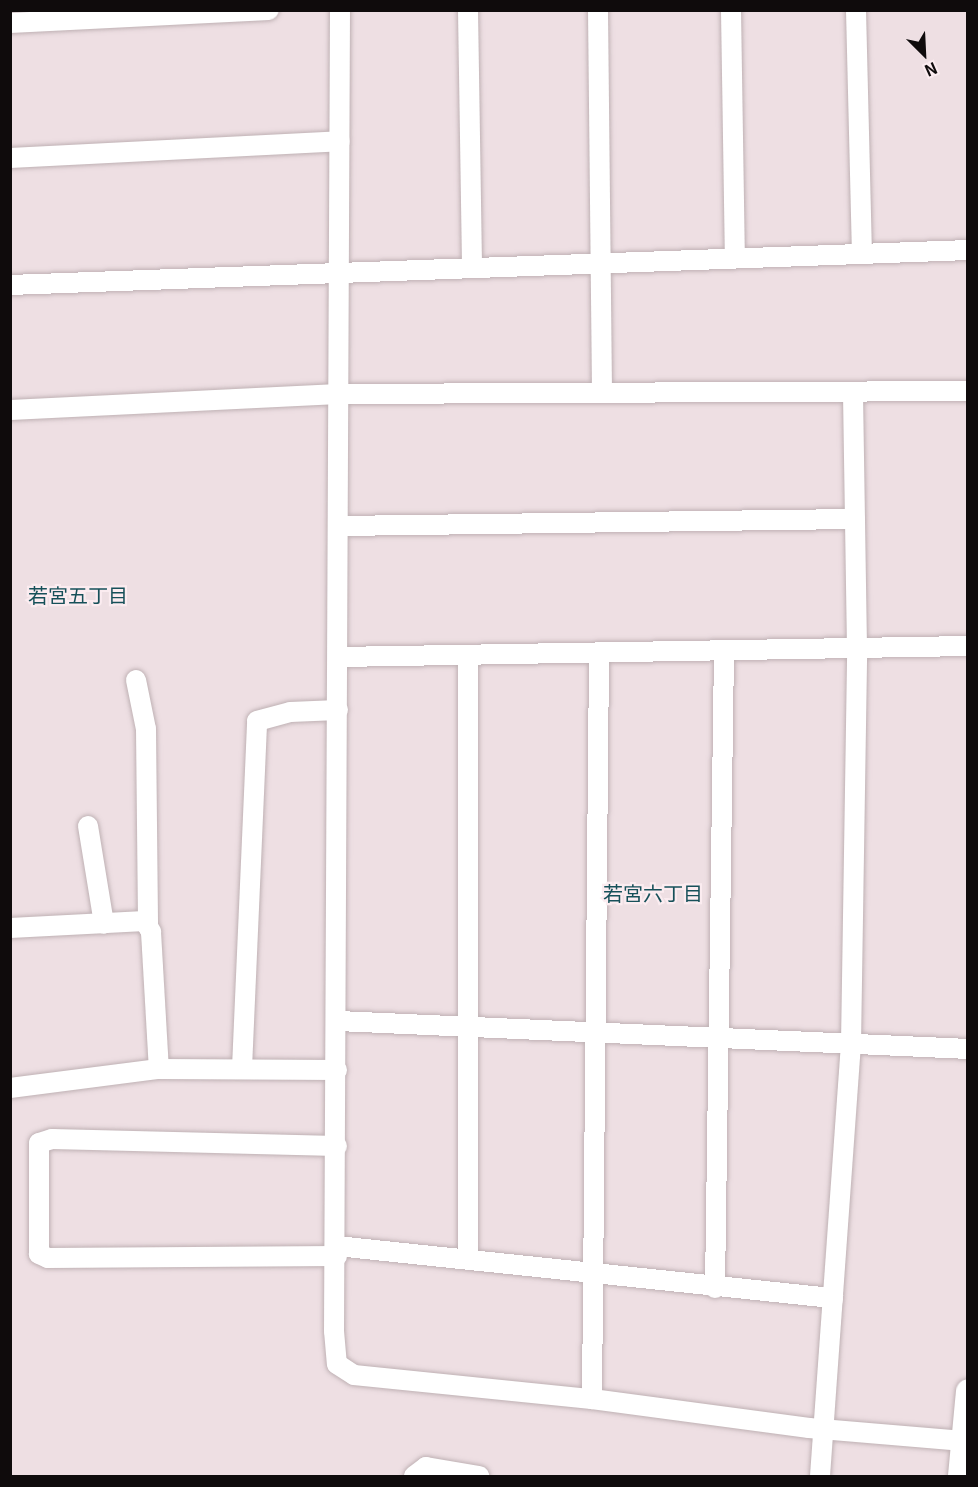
<!DOCTYPE html>
<meta charset="utf-8">
<style>
body{margin:0}
#map{position:relative;width:978px;height:1487px;overflow:hidden;background:#eedfe3;font-family:Georgia,"Noto Sans JP",serif}
div>[style]{position:absolute}
.roads{filter:drop-shadow(0 0 2px #bfb1b4) drop-shadow(0 0 2px #bfb1b4)}
.minor>*{height:20px;margin:-10px;padding:0 10px;transform-origin:10px;border-radius:10px;background:#fff}
.tertiary>*{height:24px;margin:-12px;padding:0 12px;transform-origin:12px;border-radius:12px;background:#fff}
span{translate:-50% -50%;white-space:nowrap;text-align:center;line-height:1.15;-webkit-text-stroke:4.5px #fbecf0;paint-order:stroke}
.neighbourhood-label{font-size:20px;color:#165059}
.frame{position:absolute;inset:0;border:12px solid #0f0b0c;pointer-events:none}
.north{position:absolute;left:894px;top:24px;width:60px;height:60px;-webkit-text-stroke:4px #fbecf0;paint-order:stroke;rotate:156deg;font-size:16px;font-weight:700;line-height:24px;text-align:center;color:#0f0b0c}
.north::after{content:'';display:block;margin:auto;width:21px;height:27px;background:#0f0b0c;clip-path:polygon(50% 0,100% 100%,50% 72%,0 100%)}
</style>
<div id="map">
<div class="roads">
<div class="minor">
<i style="left:340px;top:10px;width:1321px;rotate:90.26deg"></i>
<i style="left:334px;top:1331px;width:33px;rotate:85deg"></i>
<i style="left:337px;top:1364px;width:20px;rotate:33deg"></i>
<i style="left:354px;top:1375px;width:239px;rotate:5.8deg"></i>
<i style="left:592px;top:1399px;width:219px;rotate:7.6deg"></i>
<i style="left:809px;top:1428px;width:155px;rotate:4.8deg"></i>
<i style="left:468px;top:10px;width:257px;rotate:89.1deg"></i>
<i style="left:598px;top:10px;width:383px;rotate:89.4deg"></i>
<i style="left:731px;top:10px;width:248px;rotate:89.1deg"></i>
<i style="left:856px;top:10px;width:243px;rotate:88.6deg"></i>
<i style="left:10px;top:23px;width:259px;rotate:-2.9deg"></i>
<i style="left:10px;top:158px;width:330px;rotate:-2.9deg"></i>
<i style="left:10px;top:285px;width:959px;rotate:-2.09deg"></i>
<i style="left:10px;top:410px;width:329px;rotate:-2.8deg"></i>
<i style="left:339px;top:394px;width:629px;rotate:-0.27deg"></i>
<i style="left:339px;top:526px;width:516px;rotate:-0.78deg"></i>
<i style="left:468px;top:655px;width:603px;rotate:90deg"></i>
<i style="left:338px;top:657px;width:630px;rotate:-1deg"></i>
<i style="left:136px;top:680px;width:50px;rotate:78.5deg"></i>
<i style="left:146px;top:729px;width:198px;rotate:89.4deg"></i>
<i style="left:88px;top:826px;width:99px;rotate:80.7deg"></i>
<i style="left:10px;top:928px;width:135px;rotate:-3deg"></i>
<i style="left:145px;top:921px;width:13px;rotate:61deg"></i>
<i style="left:151px;top:932px;width:137px;rotate:86.7deg"></i>
<i style="left:338px;top:1021px;width:631px;rotate:2.54deg"></i>
<i style="left:242px;top:1068px;width:347px;rotate:-87.5deg"></i>
<i style="left:257px;top:721px;width:34px;rotate:-15deg"></i>
<i style="left:290px;top:712px;width:48px;rotate:-2.4deg"></i>
<i style="left:10px;top:1088px;width:150px;rotate:-7.3deg"></i>
<i style="left:159px;top:1069px;width:178px;rotate:0.3deg"></i>
<i style="left:337px;top:1246px;width:499px;rotate:6deg"></i>
<i style="left:337px;top:1256px;width:289px;rotate:179.6deg"></i>
<i style="left:48px;top:1258px;width:10px;rotate:-156deg"></i>
<i style="left:39px;top:1254px;width:111px;rotate:-90deg"></i>
<i style="left:39px;top:1143px;width:14px;rotate:-17deg"></i>
<i style="left:52px;top:1139px;width:285px;rotate:1.4deg"></i>
<i style="left:715px;top:1288px;width:638px;rotate:-89.19deg"></i>
<i style="left:592px;top:1399px;width:746px;rotate:-89.46deg"></i>
<i style="left:414px;top:1476px;width:15px;rotate:-37deg"></i>
<i style="left:426px;top:1467px;width:54px;rotate:9.6deg"></i>
<i style="left:820px;top:1476px;width:433px;rotate:-85.9deg"></i>
<i style="left:851px;top:1044px;width:396px;rotate:-89.1deg"></i>
<i style="left:857px;top:648px;width:256px;rotate:-90.9deg"></i>
</div>
<div class="tertiary">
<i style="left:960px;top:1476px;width:85px;rotate:-84.6deg"></i>
</div>
</div>
<div class="neighbourhood-label">
<span style="left:78px;top:594px">若宮五丁目</span>
<span style="left:653px;top:892px">若宮六丁目</span>
</div>
<div class="frame"></div>
<div class="north">N</div>
</div>
